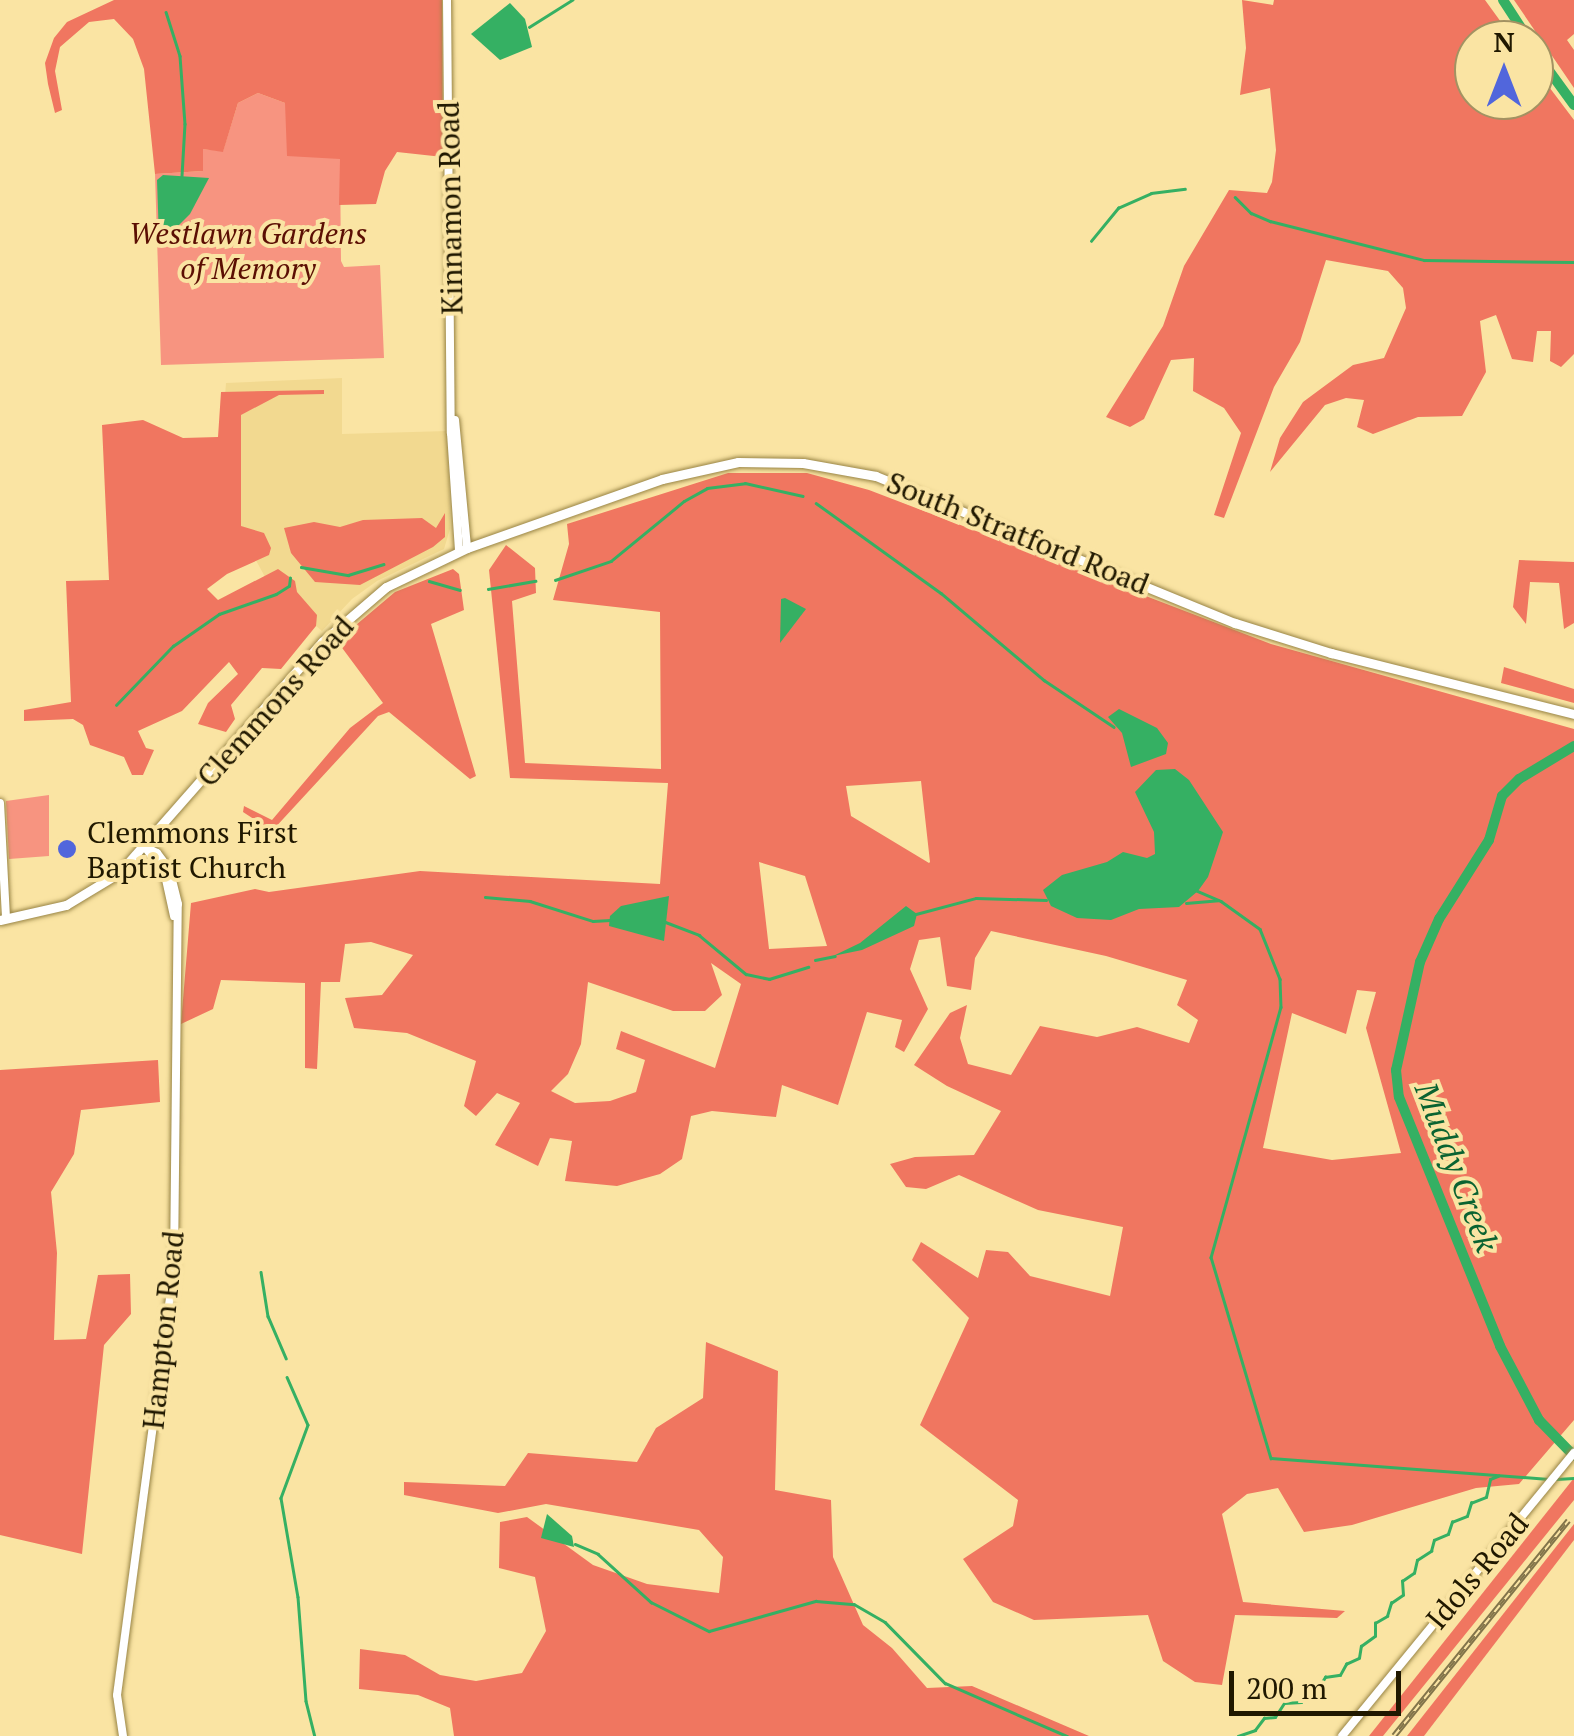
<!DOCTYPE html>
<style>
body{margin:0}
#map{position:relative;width:1574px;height:1736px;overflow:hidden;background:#fae4a3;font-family:"PT Serif",serif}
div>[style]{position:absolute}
.built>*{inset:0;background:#f2d990}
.green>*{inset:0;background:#f79480}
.forest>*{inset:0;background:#f07660}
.water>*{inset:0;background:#35b063}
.stream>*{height:2.5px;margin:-1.25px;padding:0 1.25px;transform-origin:1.25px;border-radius:1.25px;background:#35b063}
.river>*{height:10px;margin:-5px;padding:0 5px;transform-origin:5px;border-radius:5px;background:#35b063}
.roads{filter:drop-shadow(0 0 2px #988445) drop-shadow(0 0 2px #988445)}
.secondary>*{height:8px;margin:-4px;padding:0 4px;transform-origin:4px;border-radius:4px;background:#fff}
.primary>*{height:9px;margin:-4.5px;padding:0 4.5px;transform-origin:4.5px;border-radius:4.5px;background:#fff}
.rail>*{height:6px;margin-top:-3px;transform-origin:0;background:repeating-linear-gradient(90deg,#fae4a3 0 8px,#82744a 0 16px);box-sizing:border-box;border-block:2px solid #82744a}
.dots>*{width:28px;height:28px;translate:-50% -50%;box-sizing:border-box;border:5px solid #fae4a3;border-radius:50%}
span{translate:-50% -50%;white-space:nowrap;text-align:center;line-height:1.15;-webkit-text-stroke:8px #fae4a3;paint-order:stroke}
.street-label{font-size:30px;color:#201800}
.park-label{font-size:30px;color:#5b0e03;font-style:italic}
.poi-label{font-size:30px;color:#201800}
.left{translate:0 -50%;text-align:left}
.water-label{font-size:32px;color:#0a6331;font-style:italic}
.north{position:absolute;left:1454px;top:20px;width:100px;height:100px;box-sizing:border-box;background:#fae4a3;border:2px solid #a39262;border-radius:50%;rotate:0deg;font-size:28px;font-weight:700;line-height:40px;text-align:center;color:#201800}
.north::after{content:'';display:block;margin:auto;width:35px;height:45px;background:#5166dc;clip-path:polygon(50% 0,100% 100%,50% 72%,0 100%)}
.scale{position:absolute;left:1229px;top:1671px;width:172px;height:45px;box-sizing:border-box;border:5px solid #201800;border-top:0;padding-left:12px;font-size:30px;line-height:35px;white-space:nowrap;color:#201800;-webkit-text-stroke:8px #fae4a3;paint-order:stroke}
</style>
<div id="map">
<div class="built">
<i style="clip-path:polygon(342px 378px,342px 434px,448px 431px,450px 529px,444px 549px,377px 581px,352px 599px,322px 631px,270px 586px,241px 533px,221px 447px,226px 383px)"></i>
</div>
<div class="green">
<i style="clip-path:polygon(258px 93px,285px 103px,340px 159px,341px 261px,344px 267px,380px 265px,384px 358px,161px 365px,155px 174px,203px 171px,203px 149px,223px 151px,238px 103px)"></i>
<i style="clip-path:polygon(49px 795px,49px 856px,9px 859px,6px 801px)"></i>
</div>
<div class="forest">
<i style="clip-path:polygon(114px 0,442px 0,443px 157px,397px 152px,385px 171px,376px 204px,339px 205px,340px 159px,287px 156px,285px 103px,258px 93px,238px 103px,223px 152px,203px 149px,203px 171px,155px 174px,144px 69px,133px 39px,114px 19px,89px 22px,60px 47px,55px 71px,62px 110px,55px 113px,48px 84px,45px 63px,54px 38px,67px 22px)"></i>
<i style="clip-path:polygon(1242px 0,1273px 5px,1274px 0,1485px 0,1514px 40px,1474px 40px,1474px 100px,1534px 100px,1534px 67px,1574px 120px,1574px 354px,1561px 367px,1550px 361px,1551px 331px,1537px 331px,1533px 362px,1512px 359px,1496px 315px,1480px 321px,1486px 372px,1462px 416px,1418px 417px,1373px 434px,1357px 427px,1364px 400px,1346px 398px,1325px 405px,1270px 472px,1280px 438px,1303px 402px,1353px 365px,1384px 358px,1406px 308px,1403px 288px,1388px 271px,1326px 260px,1300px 342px,1274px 387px,1224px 518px,1214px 515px,1241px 433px,1224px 408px,1193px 391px,1194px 358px,1171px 360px,1144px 419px,1130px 427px,1106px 417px,1163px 326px,1184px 266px,1229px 190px,1267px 193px,1272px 182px,1276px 150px,1270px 88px,1240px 95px,1246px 48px)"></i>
<i style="clip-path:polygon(1514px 0,1574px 0,1574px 34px,1567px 40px,1574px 50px,1574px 88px)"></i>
<i style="clip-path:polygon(324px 390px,324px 394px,279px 395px,241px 415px,241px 526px,264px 533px,271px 548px,269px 555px,227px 574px,207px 589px,218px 600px,278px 569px,295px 581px,297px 592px,317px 615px,316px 626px,281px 669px,262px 668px,231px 705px,235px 719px,226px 732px,198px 724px,208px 703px,238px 674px,229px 662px,182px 711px,138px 731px,146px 748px,154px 750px,143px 775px,132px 775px,124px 757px,90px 745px,83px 725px,73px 719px,24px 721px,24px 710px,71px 702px,66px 581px,109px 580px,102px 425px,143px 420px,183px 438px,218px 437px,221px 392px)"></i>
<i style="clip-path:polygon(evenodd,728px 473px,807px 473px,869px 490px,1271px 644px,1574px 729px,1574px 1420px,1519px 1484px,1476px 1488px,1352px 1525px,1304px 1532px,1278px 1488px,1247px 1494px,1222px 1514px,1243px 1602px,1345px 1611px,1337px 1618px,1235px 1615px,1222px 1685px,1195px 1682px,1163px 1661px,1148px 1615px,1034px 1620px,993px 1602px,963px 1559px,1013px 1526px,1018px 1500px,920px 1425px,969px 1318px,912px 1260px,921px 1242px,978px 1278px,986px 1250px,1008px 1252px,1030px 1276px,1110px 1296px,1123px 1227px,1038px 1210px,959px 1175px,926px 1189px,906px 1187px,890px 1164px,915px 1157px,974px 1155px,1001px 1111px,947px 1086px,914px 1065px,950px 1013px,967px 1005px,960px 1038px,968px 1064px,1011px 1075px,1040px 1026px,1097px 1037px,1137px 1027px,1189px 1043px,1198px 1020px,1177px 1005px,1187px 980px,1106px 956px,991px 931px,975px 958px,971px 990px,947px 986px,940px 937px,919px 940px,910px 969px,928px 1009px,904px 1052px,895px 1047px,902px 1020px,867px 1012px,838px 1105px,782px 1085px,776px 1117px,712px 1111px,691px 1116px,682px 1159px,660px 1174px,617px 1186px,565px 1181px,572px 1141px,550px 1138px,538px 1166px,495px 1145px,520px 1103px,497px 1093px,476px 1116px,464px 1106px,476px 1061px,407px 1033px,354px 1028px,345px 998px,382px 995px,413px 955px,371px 942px,345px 944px,340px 982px,321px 982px,317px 1069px,305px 1068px,305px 983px,221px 980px,213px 1009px,181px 1024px,191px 903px,255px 889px,269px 892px,420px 871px,660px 884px,668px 783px,510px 778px,489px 570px,506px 545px,535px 568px,536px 593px,512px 601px,525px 763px,661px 769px,660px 612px,553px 600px,569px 544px,567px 524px,728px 473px,921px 781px,930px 862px,929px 863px,851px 816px,846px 786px,921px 781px,728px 473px,759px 862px,805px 876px,827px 946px,769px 949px,759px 862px,728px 473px,711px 963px,741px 984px,715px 1068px,621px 1031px,616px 1049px,645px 1060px,636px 1092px,610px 1101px,575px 1103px,551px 1091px,568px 1074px,581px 1044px,588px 982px,673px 1011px,705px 1011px,722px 995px,711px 963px,728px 473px,1357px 990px,1376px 992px,1366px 1028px,1401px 1153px,1332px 1160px,1263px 1148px,1292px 1013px,1346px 1034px,1357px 990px)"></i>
<i style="clip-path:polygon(445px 513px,445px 537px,433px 547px,360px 585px,315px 582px,291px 553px,284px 528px,314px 522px,340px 527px,363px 520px,422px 518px,436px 528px)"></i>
<i style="clip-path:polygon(1519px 560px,1574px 562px,1574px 623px,1564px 629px,1559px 583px,1530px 582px,1526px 624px,1513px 607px)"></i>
<i style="clip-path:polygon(453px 569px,459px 574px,464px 610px,431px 624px,476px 776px,470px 779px,389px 712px,378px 716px,272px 831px,243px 812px,244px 806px,272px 820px,350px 728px,383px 703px,337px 641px,395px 592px)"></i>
<i style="clip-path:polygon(1504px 667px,1574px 689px,1574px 703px,1501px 683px)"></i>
<i style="clip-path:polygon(158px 1060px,160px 1102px,81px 1110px,74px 1154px,51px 1192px,57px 1253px,54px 1340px,86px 1339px,98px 1275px,130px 1274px,131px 1314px,104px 1345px,82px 1554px,0 1535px,0 1070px)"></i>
<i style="clip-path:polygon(706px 1342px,778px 1371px,775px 1490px,831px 1500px,833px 1557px,863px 1625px,892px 1648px,927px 1688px,972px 1686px,1089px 1736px,454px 1736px,450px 1708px,418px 1695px,359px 1689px,360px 1649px,405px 1655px,440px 1675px,476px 1681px,522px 1673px,546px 1631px,535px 1577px,499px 1568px,500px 1522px,527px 1517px,593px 1565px,647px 1584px,719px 1593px,723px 1557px,699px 1530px,546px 1504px,498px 1513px,404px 1495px,404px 1482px,505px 1486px,528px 1453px,637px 1462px,656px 1428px,703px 1398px)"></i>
<i style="clip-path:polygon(1574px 1478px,1574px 1500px,1383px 1736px,1369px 1736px)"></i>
<i style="clip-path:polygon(1574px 1524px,1574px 1540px,1424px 1736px,1407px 1736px)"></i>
</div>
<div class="water">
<i style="clip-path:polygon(510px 3px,525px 19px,532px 47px,500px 60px,471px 34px)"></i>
<i style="clip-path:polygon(163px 175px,209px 178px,190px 214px,168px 236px,159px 238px,157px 180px)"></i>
<i style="clip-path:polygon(785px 598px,806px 609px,780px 643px,781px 599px)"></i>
<i style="clip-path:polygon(1119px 709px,1157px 728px,1168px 743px,1166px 754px,1131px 767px,1122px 733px,1108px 717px)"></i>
<i style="clip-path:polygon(1175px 769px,1189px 780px,1223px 832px,1208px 877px,1198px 891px,1179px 907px,1139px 909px,1111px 920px,1077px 918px,1051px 906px,1043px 890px,1062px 875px,1107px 862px,1123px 852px,1147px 858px,1155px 854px,1154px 832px,1135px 792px,1156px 770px)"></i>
<i style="clip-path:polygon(669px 896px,664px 941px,609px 926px,610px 916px,621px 906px)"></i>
<i style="clip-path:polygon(906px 906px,917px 914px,914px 926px,862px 950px,833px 956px,860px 943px)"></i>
<i style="clip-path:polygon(547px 1514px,572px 1536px,574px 1547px,541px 1538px)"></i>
</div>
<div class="stream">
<i style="left:166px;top:12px;width:46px;rotate:72.3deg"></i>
<i style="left:180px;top:56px;width:68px;rotate:85.8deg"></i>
<i style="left:185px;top:124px;width:52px;rotate:93.3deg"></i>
<i style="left:529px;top:27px;width:51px;rotate:-32.1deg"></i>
<i style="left:1235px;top:197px;width:23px;rotate:45deg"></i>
<i style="left:1251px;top:213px;width:21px;rotate:23deg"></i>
<i style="left:1270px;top:221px;width:159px;rotate:14.2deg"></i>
<i style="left:1424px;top:260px;width:150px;rotate:0.8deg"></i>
<i style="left:1091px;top:241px;width:43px;rotate:-50.7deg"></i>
<i style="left:1118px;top:208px;width:36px;rotate:-24deg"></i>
<i style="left:1151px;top:193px;width:34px;rotate:-7deg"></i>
<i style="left:816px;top:503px;width:154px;rotate:35.8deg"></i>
<i style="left:941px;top:593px;width:135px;rotate:40.2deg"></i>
<i style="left:1044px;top:680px;width:84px;rotate:33.9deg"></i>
<i style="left:301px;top:567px;width:48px;rotate:9.7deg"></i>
<i style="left:348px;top:575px;width:37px;rotate:-17deg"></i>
<i style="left:555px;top:580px;width:59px;rotate:-18.7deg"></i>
<i style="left:611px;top:561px;width:94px;rotate:-39.4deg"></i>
<i style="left:684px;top:501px;width:26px;rotate:-29deg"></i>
<i style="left:707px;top:488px;width:38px;rotate:-7deg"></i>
<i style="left:745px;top:483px;width:59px;rotate:12.6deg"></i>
<i style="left:429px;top:581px;width:32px;rotate:16deg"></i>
<i style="left:488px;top:589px;width:48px;rotate:-9.7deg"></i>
<i style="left:116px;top:705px;width:82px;rotate:-46deg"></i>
<i style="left:173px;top:646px;width:56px;rotate:-34.8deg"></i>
<i style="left:219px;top:614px;width:60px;rotate:-19.3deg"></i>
<i style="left:276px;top:594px;width:15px;rotate:-32deg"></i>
<i style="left:289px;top:586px;width:8px;rotate:-83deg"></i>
<i style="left:1195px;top:890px;width:28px;rotate:23deg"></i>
<i style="left:1221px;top:901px;width:48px;rotate:35.7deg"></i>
<i style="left:1260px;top:929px;width:54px;rotate:68.2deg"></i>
<i style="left:1280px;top:979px;width:28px;rotate:88deg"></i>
<i style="left:1281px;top:1007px;width:260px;rotate:105.6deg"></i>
<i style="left:1211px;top:1257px;width:210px;rotate:73.4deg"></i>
<i style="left:1271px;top:1458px;width:278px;rotate:4.3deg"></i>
<i style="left:485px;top:897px;width:45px;rotate:5.1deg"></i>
<i style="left:530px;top:901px;width:66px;rotate:17.6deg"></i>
<i style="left:593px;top:921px;width:17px;rotate:-3deg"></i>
<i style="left:1186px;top:903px;width:32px;rotate:-5deg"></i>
<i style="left:916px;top:914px;width:62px;rotate:-14.9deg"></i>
<i style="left:976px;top:898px;width:70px;rotate:1.6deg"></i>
<i style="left:663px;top:921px;width:39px;rotate:21deg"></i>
<i style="left:699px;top:935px;width:61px;rotate:39.7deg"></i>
<i style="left:746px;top:974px;width:24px;rotate:12deg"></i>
<i style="left:769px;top:979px;width:41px;rotate:-17.1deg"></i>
<i style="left:815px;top:960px;width:20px;rotate:-11deg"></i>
<i style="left:261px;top:1272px;width:45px;rotate:81deg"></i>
<i style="left:268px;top:1316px;width:46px;rotate:66.8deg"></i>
<i style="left:287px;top:1377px;width:52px;rotate:66.4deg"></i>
<i style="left:308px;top:1425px;width:78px;rotate:110.3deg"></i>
<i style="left:281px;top:1498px;width:100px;rotate:80.3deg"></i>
<i style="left:298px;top:1597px;width:104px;rotate:85.6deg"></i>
<i style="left:306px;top:1701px;width:36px;rotate:76deg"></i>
<i style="left:1556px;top:1479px;width:18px;rotate:-3deg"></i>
<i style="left:575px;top:1544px;width:25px;rotate:23deg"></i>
<i style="left:598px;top:1554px;width:72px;rotate:42.2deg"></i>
<i style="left:651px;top:1602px;width:65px;rotate:26.6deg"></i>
<i style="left:709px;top:1631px;width:111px;rotate:-15.7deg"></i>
<i style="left:816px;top:1601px;width:38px;rotate:5deg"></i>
<i style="left:854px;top:1604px;width:36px;rotate:30deg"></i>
<i style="left:885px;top:1622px;width:86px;rotate:45.5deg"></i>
<i style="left:945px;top:1683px;width:133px;rotate:23.5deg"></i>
<i style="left:1238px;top:1736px;width:18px;rotate:-19deg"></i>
<i style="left:1255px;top:1730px;width:15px;rotate:-53deg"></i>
<i style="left:1264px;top:1718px;width:11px;rotate:-5deg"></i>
<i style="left:1275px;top:1717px;width:17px;rotate:-57deg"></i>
<i style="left:1284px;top:1703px;width:17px;rotate:-3deg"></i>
<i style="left:1301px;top:1702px;width:11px;rotate:-68deg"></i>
<i style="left:1305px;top:1692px;width:15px;rotate:-20deg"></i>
<i style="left:1319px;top:1687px;width:12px;rotate:-59deg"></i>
<i style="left:1325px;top:1677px;width:15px;rotate:-8deg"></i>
<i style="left:1340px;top:1675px;width:13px;rotate:-61deg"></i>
<i style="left:1346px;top:1664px;width:14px;rotate:-25deg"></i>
<i style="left:1359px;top:1658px;width:12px;rotate:-81deg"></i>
<i style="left:1361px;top:1646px;width:17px;rotate:-36deg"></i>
<i style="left:1375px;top:1636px;width:13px;rotate:-90deg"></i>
<i style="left:1375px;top:1623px;width:14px;rotate:-30deg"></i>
<i style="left:1387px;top:1616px;width:14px;rotate:-73deg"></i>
<i style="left:1391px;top:1603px;width:14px;rotate:-34deg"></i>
<i style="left:1403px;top:1595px;width:14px;rotate:-94deg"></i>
<i style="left:1402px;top:1581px;width:14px;rotate:-34deg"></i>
<i style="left:1414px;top:1573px;width:13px;rotate:-77deg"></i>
<i style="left:1417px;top:1560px;width:17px;rotate:-33deg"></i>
<i style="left:1431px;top:1551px;width:11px;rotate:-75deg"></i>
<i style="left:1434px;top:1540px;width:15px;rotate:-23deg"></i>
<i style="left:1448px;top:1534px;width:13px;rotate:-72deg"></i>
<i style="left:1452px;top:1522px;width:16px;rotate:-22deg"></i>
<i style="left:1467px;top:1516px;width:14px;rotate:-73deg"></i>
<i style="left:1471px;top:1503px;width:16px;rotate:-22deg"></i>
<i style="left:1486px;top:1497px;width:18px;rotate:-77deg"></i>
<i style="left:1490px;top:1479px;width:9px;rotate:-21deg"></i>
</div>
<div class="river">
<i style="left:1503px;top:0;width:48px;rotate:57deg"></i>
<i style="left:1534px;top:50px;width:68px;rotate:54deg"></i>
<i style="left:1574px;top:746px;width:64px;rotate:149deg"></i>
<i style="left:1519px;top:779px;width:24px;rotate:135deg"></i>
<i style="left:1502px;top:796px;width:46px;rotate:106.5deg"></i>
<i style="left:1489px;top:840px;width:93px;rotate:122.3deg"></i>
<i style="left:1439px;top:919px;width:47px;rotate:113.8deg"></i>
<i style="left:1420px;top:962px;width:111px;rotate:102.5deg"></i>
<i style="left:1396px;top:1070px;width:27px;rotate:84deg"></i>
<i style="left:1399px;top:1097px;width:269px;rotate:67.9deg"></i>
<i style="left:1500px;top:1346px;width:84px;rotate:62.2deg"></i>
<i style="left:1539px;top:1420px;width:50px;rotate:45.8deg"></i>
</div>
<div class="roads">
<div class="secondary">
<i style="left:447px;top:0;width:433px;rotate:89.5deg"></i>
<i style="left:451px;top:433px;width:118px;rotate:86.1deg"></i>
<i style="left:455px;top:420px;width:129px;rotate:84.6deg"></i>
<i style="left:0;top:803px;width:116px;rotate:87deg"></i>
<i style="left:145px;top:847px;width:34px;rotate:54deg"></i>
<i style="left:165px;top:875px;width:42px;rotate:77.6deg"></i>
<i style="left:123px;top:1736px;width:41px;rotate:-98.3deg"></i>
<i style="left:117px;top:1695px;width:434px;rotate:-82.4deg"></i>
<i style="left:174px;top:1265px;width:361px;rotate:-89.4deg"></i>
<i style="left:178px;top:904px;width:36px;rotate:-104deg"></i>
<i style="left:169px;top:869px;width:20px;rotate:-127deg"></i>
<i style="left:157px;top:853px;width:13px;rotate:-153deg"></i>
<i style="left:1342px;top:1736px;width:366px;rotate:-50.7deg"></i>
</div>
<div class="primary">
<i style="left:0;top:920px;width:68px;rotate:-12.8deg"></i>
<i style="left:66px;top:905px;width:62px;rotate:-31.1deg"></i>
<i style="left:119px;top:873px;width:308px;rotate:-48.7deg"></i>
<i style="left:322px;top:642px;width:84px;rotate:-40.7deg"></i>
<i style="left:386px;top:587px;width:90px;rotate:-25.7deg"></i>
<i style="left:467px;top:548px;width:207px;rotate:-19.5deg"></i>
<i style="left:662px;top:479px;width:78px;rotate:-12.6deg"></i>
<i style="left:738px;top:462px;width:65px;rotate:0.9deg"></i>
<i style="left:803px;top:463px;width:74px;rotate:10.1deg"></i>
<i style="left:876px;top:476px;width:388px;rotate:22.3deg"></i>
<i style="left:1235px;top:623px;width:101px;rotate:17.4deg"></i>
<i style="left:1331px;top:653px;width:251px;rotate:14.1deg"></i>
</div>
</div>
<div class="rail">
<i style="left:1394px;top:1736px;width:277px;rotate:-51deg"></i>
</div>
<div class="dots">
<i style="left:67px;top:849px;background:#5166dc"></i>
</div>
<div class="street-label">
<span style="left:450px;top:208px;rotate:-91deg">Kinnamon Road</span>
<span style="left:1018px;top:533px;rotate:22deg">South Stratford Road</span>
<span style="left:275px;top:701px;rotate:-48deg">Clemmons Road</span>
<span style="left:163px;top:1330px;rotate:-84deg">Hampton Road</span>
<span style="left:1477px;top:1571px;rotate:-50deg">Idols Road</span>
</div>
<div class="park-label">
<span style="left:248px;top:250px">Westlawn Gardens<br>of Memory</span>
</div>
<div class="poi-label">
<span class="left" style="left:87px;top:849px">Clemmons First<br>Baptist Church</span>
</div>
<div class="water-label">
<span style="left:1457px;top:1167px;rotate:69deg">Muddy Creek</span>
</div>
<div class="north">N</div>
<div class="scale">200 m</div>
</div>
